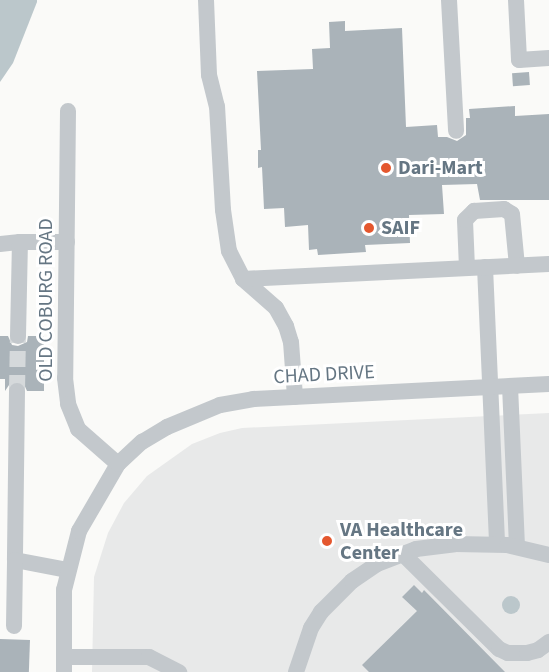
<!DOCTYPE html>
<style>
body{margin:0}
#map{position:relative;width:549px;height:672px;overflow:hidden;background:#fafaf8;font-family:"Source Sans 3",sans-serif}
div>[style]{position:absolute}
.built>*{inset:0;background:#e8e9e9}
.water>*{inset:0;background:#bbc7cb}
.round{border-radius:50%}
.building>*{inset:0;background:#aab3b9;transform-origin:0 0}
.minor-tunnel>*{height:16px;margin-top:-8px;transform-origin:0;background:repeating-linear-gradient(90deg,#d5d9db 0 16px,transparent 0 24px)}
.minor>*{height:16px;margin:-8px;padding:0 8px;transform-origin:8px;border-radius:8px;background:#c3c8cc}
.dots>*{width:16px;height:16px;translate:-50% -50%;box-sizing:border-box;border:3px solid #fff;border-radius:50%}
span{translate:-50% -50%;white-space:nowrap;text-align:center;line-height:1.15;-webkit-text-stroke:6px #fff;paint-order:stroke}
.poi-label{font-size:20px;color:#657683;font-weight:700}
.left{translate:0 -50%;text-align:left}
.street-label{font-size:20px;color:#657683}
</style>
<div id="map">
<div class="built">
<i style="clip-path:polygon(549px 413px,549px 672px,92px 672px,94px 577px,108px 533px,124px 503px,147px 476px,192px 444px,220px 433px,242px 428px)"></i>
</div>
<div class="water">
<i style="clip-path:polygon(0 0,37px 0,37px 2px,13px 63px,0 82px)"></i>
<i class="round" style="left:502px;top:596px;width:18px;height:18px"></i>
</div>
<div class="building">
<i style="clip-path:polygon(345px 21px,345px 31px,402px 28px,406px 127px,437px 125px,438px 137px,447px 137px,457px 141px,466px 135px,466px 118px,470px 118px,469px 109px,515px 106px,515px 116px,549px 114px,549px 200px,480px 200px,477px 184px,442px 185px,444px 214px,409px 215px,410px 243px,365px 245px,366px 252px,318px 255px,317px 249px,309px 250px,308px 225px,285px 227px,284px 208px,264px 209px,262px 167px,258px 168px,258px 150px,261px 150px,257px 71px,313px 69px,312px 49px,330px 48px,329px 22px)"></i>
<i style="left:529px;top:72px;width:13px;height:17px;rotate:86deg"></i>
<i style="clip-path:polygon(0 336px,8px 336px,12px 345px,18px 346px,27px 342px,28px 336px,44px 336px,44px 391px,27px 391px,23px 382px,17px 381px,11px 382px,5px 391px,5px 379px,0 379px)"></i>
<i style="clip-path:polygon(414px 585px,422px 593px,424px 590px,505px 672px,369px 672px,362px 665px,417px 611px,402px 597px)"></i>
<i style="left:0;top:639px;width:30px;height:33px;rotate:2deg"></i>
</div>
<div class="minor-tunnel">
<i style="left:17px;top:391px;width:55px;rotate:-89deg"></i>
</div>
<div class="minor">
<i style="left:206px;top:0;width:75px;rotate:87.7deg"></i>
<i style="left:209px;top:75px;width:32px;rotate:76deg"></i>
<i style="left:217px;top:106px;width:104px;rotate:86.7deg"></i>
<i style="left:223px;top:210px;width:41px;rotate:81.7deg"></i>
<i style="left:229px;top:251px;width:31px;rotate:63deg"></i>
<i style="left:243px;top:279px;width:44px;rotate:41.3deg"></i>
<i style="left:276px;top:308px;width:21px;rotate:61deg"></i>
<i style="left:286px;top:326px;width:17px;rotate:73deg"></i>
<i style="left:291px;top:342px;width:55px;rotate:85.8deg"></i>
<i style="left:449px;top:0;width:131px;rotate:86.9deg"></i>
<i style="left:516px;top:0;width:60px;rotate:87.1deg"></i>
<i style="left:519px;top:60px;width:30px;rotate:-4deg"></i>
<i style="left:68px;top:111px;width:267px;rotate:90.6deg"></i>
<i style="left:65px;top:378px;width:26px;rotate:83deg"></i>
<i style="left:68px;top:404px;width:27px;rotate:68deg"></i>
<i style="left:78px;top:429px;width:53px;rotate:41.2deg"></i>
<i style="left:0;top:244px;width:20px;rotate:-6deg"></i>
<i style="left:485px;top:267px;width:277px;rotate:87.5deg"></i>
<i style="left:467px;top:268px;width:48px;rotate:-92.4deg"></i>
<i style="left:465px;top:220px;width:13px;rotate:-45deg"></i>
<i style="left:474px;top:211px;width:30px;rotate:-4deg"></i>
<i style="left:504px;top:209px;width:9px;rotate:32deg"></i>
<i style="left:512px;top:214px;width:52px;rotate:84.5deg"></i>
<i style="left:243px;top:279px;width:306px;rotate:-2.8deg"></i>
<i style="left:18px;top:336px;width:94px;rotate:-88.8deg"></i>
<i style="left:20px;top:242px;width:47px"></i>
<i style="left:510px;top:386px;width:161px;rotate:87.5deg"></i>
<i style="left:17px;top:391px;width:169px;rotate:90.7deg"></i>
<i style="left:15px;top:560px;width:54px;rotate:10.7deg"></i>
<i style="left:403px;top:554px;width:135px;rotate:44.7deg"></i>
<i style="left:499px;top:649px;width:10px;rotate:24deg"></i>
<i style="left:508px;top:653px;width:19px"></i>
<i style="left:527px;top:653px;width:11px;rotate:-15deg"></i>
<i style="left:538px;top:650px;width:14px;rotate:-36deg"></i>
<i style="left:14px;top:626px;width:66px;rotate:-89.1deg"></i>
<i style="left:64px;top:657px;width:85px"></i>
<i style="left:149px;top:657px;width:34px;rotate:27deg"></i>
<i style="left:64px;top:672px;width:82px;rotate:-90deg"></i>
<i style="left:64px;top:590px;width:61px;rotate:-75.7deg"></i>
<i style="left:79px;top:531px;width:78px;rotate:-59.8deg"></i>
<i style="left:118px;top:464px;width:33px;rotate:-43deg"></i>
<i style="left:142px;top:442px;width:29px;rotate:-31deg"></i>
<i style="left:167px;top:427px;width:57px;rotate:-22.5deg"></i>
<i style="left:220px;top:405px;width:34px;rotate:-10deg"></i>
<i style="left:253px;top:399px;width:296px;rotate:-2.9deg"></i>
<i style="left:296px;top:672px;width:46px;rotate:-71.2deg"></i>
<i style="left:311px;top:628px;width:19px;rotate:-58deg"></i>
<i style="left:321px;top:612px;width:44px;rotate:-45deg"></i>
<i style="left:352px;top:581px;width:30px;rotate:-34deg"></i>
<i style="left:377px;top:564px;width:42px;rotate:-21deg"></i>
<i style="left:416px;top:549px;width:39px;rotate:-7deg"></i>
<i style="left:455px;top:544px;width:52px;rotate:1.1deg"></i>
<i style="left:507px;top:545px;width:43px;rotate:13.4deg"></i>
</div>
<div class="dots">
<i style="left:386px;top:168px;background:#e4572e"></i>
<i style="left:369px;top:228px;background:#e4572e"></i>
<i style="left:327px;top:541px;background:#e4572e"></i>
</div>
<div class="poi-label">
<span class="left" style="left:398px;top:168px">Dari-Mart</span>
<span class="left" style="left:381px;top:228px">SAIF</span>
<span class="left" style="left:340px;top:542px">VA Healthcare<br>Center</span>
</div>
<div class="street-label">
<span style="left:46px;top:300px;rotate:-90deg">OLD COBURG ROAD</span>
<span style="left:324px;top:375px;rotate:-3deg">CHAD DRIVE</span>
</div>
</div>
